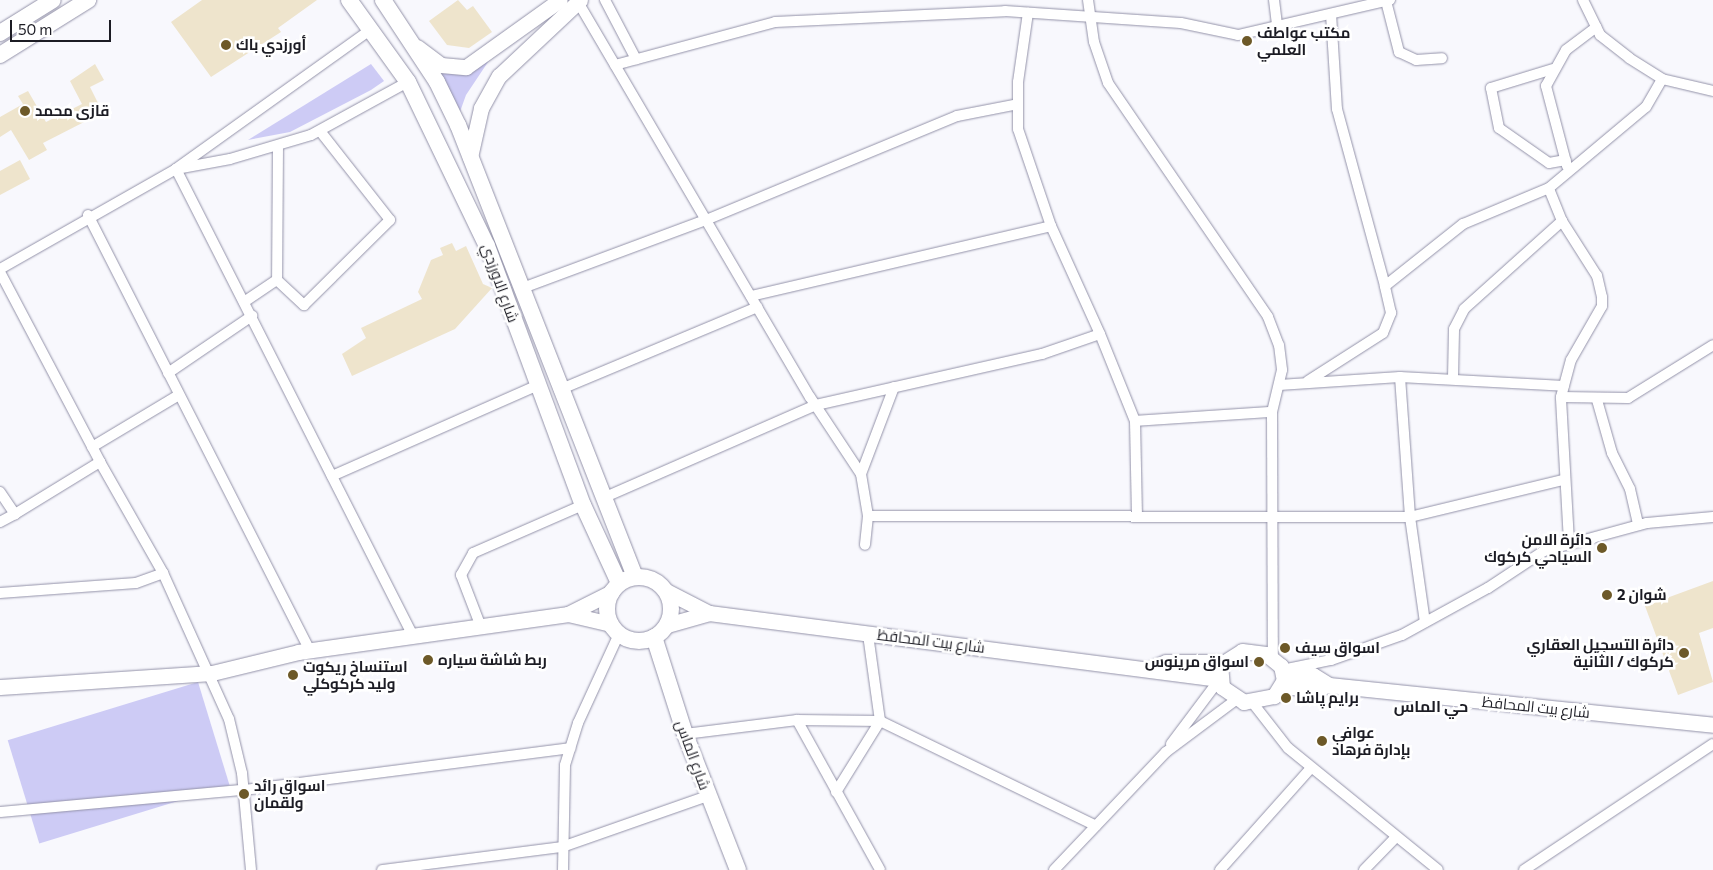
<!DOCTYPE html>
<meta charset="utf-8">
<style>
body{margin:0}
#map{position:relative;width:1713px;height:870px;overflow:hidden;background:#f8f8fd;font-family:Commissioner,Cairo,sans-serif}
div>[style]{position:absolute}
.green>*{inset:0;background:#cdcbf5;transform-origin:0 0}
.building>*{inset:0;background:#eee4cc}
.roads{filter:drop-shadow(0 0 1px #9392a9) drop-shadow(0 0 1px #9392a9)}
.street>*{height:10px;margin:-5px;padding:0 5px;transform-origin:5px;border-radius:5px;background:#fff}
.secondary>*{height:15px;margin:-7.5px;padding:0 7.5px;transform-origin:7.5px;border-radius:7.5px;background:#fff}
.primary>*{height:16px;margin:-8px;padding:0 8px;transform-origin:8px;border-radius:8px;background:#fff}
.primary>.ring{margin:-8px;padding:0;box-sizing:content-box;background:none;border:16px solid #fff;border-radius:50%}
.dots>*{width:14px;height:14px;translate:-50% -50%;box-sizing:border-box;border:2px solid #fff;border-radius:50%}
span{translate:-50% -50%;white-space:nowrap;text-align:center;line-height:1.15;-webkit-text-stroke:5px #fff;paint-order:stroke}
.poi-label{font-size:15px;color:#1c1c24;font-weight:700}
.left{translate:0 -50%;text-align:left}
.right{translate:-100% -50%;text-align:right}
.street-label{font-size:15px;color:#1c1c24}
.neighbourhood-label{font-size:16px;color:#1c1c24;font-weight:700}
.scale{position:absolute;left:10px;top:20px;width:101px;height:22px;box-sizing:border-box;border:2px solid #1c1c24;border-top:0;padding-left:6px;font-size:15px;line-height:18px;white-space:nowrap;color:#1c1c24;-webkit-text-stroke:4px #fff;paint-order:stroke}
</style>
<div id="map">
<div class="green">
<i style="clip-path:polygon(494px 53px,466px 95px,457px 120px,440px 72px,460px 75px)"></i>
<i style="clip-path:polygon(371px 64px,384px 81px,371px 90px,290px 132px,248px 140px)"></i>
<i style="left:198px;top:682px;width:108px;height:199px;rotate:73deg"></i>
</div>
<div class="building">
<i style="clip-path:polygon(202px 0,317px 0,278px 28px,281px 32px,211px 77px,171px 22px)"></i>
<i style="clip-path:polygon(458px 0,467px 10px,473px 6px,492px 32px,469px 48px,447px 45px,429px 21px)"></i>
<i style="clip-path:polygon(95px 64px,104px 80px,90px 87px,100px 107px,87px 114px,90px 119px,43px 143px,47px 150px,29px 160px,11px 130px,0 137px,0 117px,23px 104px,18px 96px,28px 91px,46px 122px,82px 104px,70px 81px)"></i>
<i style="clip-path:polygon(20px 160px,30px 179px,0 195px,0 171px)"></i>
<i style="clip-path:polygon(452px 243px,456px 251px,466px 246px,483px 284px,492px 288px,455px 329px,352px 376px,342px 354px,366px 338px,361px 328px,422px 299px,418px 292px,431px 260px,443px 255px,440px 248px)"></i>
<i style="clip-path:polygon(1713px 581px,1713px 628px,1699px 633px,1713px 682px,1678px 695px,1645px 606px)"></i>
</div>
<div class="roads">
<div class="street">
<i style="left:605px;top:0;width:67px;rotate:62.3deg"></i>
<i style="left:1088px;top:0;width:42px;rotate:81.9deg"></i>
<i style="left:1094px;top:42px;width:43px;rotate:71.1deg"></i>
<i style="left:1108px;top:83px;width:283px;rotate:55.6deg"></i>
<i style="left:1268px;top:317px;width:30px;rotate:69deg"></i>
<i style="left:1279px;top:345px;width:25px;rotate:83deg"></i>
<i style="left:1282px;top:370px;width:43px;rotate:103.4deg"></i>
<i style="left:1274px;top:0;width:26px;rotate:83deg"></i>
<i style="left:1583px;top:0;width:39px;rotate:64deg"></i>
<i style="left:1600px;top:35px;width:37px;rotate:38deg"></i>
<i style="left:1629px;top:58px;width:39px;rotate:32deg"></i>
<i style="left:1662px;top:79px;width:52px;rotate:13.2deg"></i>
<i style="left:1386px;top:1px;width:53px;rotate:75.7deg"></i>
<i style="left:1399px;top:52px;width:19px;rotate:25deg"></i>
<i style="left:1416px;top:60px;width:26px;rotate:-4deg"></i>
<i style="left:578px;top:2px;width:458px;rotate:59.6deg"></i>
<i style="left:810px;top:397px;width:92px;rotate:56.5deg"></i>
<i style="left:861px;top:474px;width:43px;rotate:80.5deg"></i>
<i style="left:868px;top:516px;width:29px;rotate:96deg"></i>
<i style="left:1331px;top:14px;width:95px;rotate:86.4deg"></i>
<i style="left:1337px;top:109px;width:183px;rotate:74.8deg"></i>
<i style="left:370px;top:30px;width:239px;rotate:144.4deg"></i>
<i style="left:176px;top:169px;width:524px;rotate:63.09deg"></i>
<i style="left:615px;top:65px;width:166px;rotate:-15deg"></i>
<i style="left:775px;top:22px;width:230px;rotate:-2.7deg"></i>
<i style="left:1005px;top:11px;width:176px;rotate:3.9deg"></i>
<i style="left:1181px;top:23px;width:58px;rotate:11.9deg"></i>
<i style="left:1238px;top:35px;width:156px;rotate:-13deg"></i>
<i style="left:1553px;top:69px;width:65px;rotate:163deg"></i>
<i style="left:1491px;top:88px;width:41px;rotate:78.7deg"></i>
<i style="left:1499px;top:128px;width:61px;rotate:35deg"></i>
<i style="left:1549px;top:163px;width:17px;rotate:-10deg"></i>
<i style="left:278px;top:146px;width:134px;rotate:90.4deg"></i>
<i style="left:277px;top:280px;width:37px;rotate:43deg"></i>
<i style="left:304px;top:305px;width:121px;rotate:-44.7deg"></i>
<i style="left:390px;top:220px;width:113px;rotate:-128.2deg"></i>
<i style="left:1567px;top:166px;width:83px;rotate:-104.7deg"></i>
<i style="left:1546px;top:86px;width:41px;rotate:-60.9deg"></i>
<i style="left:1566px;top:50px;width:38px;rotate:-37deg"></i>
<i style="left:88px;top:215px;width:489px;rotate:63deg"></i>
<i style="left:0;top:269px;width:202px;rotate:-29.6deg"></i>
<i style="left:176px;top:169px;width:55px;rotate:-10.5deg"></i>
<i style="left:230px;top:159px;width:84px;rotate:-16.5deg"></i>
<i style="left:311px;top:135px;width:111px;rotate:-28.7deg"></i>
<i style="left:0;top:272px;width:215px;rotate:62.2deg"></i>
<i style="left:520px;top:289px;width:198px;rotate:-20.4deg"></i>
<i style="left:706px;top:220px;width:272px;rotate:-22.5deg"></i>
<i style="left:957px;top:116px;width:62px;rotate:-11.1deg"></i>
<i style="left:751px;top:296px;width:308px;rotate:-13.1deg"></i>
<i style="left:244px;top:302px;width:40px;rotate:-34deg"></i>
<i style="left:1100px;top:334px;width:94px;rotate:68.1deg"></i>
<i style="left:1135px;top:421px;width:96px;rotate:88.8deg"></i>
<i style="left:168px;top:373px;width:102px;rotate:-34.2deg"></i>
<i style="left:1400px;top:377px;width:164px;rotate:3.1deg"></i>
<i style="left:1453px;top:378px;width:49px;rotate:-88.8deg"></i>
<i style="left:1454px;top:329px;width:22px;rotate:-63deg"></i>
<i style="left:1464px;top:309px;width:132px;rotate:-41.9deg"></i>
<i style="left:1308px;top:381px;width:89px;rotate:-32.6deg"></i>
<i style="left:1383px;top:333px;width:22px;rotate:-68deg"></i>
<i style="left:1391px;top:313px;width:28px;rotate:-103deg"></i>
<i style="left:1385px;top:286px;width:100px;rotate:-38.5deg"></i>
<i style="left:1463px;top:224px;width:93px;rotate:-22.7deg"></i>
<i style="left:1279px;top:385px;width:121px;rotate:-3.8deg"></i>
<i style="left:1400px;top:377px;width:140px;rotate:85.9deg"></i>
<i style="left:1410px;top:517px;width:106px;rotate:81.9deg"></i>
<i style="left:559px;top:390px;width:215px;rotate:-22.7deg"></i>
<i style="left:1561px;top:397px;width:67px;rotate:0.9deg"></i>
<i style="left:1628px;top:398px;width:100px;rotate:-31.9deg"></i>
<i style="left:1597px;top:400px;width:55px;rotate:74.2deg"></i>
<i style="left:1612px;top:453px;width:40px;rotate:63.4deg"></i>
<i style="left:1630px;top:489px;width:37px;rotate:77deg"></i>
<i style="left:1135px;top:421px;width:137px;rotate:-3.8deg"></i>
<i style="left:1272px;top:412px;width:246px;rotate:89.8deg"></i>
<i style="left:92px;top:447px;width:101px;rotate:-30.9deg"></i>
<i style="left:861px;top:474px;width:93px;rotate:-69.2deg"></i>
<i style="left:332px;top:476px;width:225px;rotate:-23.8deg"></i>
<i style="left:0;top:492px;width:27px;rotate:56deg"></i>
<i style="left:15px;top:514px;width:100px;rotate:-31.5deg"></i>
<i style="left:100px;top:462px;width:128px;rotate:60.4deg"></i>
<i style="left:163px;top:573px;width:160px;rotate:65.7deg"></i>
<i style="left:229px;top:719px;width:56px;rotate:76.5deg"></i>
<i style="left:242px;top:773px;width:97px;rotate:84.7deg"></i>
<i style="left:603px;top:498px;width:232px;rotate:-23.6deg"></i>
<i style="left:816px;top:405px;width:232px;rotate:-12.7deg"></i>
<i style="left:1042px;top:354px;width:61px;rotate:-19deg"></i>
<i style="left:1100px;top:334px;width:119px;rotate:-114.4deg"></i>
<i style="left:1051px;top:226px;width:102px;rotate:-108.8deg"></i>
<i style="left:1018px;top:129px;width:47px;rotate:-90deg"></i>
<i style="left:1018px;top:82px;width:70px;rotate:-81.8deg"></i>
<i style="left:868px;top:516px;width:542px;rotate:0.11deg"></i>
<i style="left:1410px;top:517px;width:157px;rotate:-13.6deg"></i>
<i style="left:0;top:522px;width:17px;rotate:-28deg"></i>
<i style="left:1569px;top:542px;width:145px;rotate:-93.2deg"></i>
<i style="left:1561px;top:397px;width:38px;rotate:-75deg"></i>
<i style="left:1571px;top:360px;width:62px;rotate:-60.1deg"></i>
<i style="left:1602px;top:306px;width:9px;rotate:-90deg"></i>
<i style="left:1602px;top:297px;width:22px;rotate:-103deg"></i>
<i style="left:1597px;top:276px;width:65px;rotate:-122.5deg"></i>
<i style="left:1562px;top:221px;width:35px;rotate:-112deg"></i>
<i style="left:1549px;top:188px;width:126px;rotate:-39.9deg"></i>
<i style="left:1646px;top:107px;width:32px;rotate:-60deg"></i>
<i style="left:0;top:593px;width:136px;rotate:-4.2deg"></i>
<i style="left:136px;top:583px;width:29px;rotate:-20deg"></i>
<i style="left:481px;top:627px;width:56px;rotate:-111deg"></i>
<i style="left:461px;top:575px;width:25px;rotate:-61deg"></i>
<i style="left:473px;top:553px;width:120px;rotate:-23.6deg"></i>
<i style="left:1287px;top:669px;width:45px;rotate:-11.6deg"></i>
<i style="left:1331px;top:660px;width:75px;rotate:-19.4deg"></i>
<i style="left:1402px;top:635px;width:98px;rotate:-28.7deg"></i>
<i style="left:1488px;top:588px;width:67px;rotate:-33.5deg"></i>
<i style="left:1544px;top:551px;width:107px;rotate:-15.2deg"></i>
<i style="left:1647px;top:523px;width:66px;rotate:-5.2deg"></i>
<i style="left:1252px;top:702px;width:58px;rotate:52deg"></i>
<i style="left:1288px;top:748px;width:193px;rotate:39.1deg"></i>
<i style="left:797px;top:720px;width:171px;rotate:61deg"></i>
<i style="left:685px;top:734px;width:113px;rotate:-7.1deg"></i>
<i style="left:797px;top:720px;width:83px;rotate:0.7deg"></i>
<i style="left:880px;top:721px;width:240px;rotate:25.9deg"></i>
<i style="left:1171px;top:744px;width:80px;rotate:-53.1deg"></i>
<i style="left:836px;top:792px;width:84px;rotate:-58.2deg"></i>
<i style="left:880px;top:721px;width:88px;rotate:-97.9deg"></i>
<i style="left:0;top:812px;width:245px;rotate:-5.2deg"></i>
<i style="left:244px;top:790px;width:329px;rotate:-7.3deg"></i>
<i style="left:382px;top:870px;width:181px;rotate:-7.3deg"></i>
<i style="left:562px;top:847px;width:155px;rotate:-19.3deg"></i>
<i style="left:563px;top:870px;width:105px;rotate:-88.9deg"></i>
<i style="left:565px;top:765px;width:44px;rotate:-72.8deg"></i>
<i style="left:578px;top:723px;width:98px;rotate:-65.3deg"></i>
<i style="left:1054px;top:870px;width:163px;rotate:-46.5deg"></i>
<i style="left:1166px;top:752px;width:89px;rotate:-36.7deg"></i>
<i style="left:1220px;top:870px;width:137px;rotate:-48.3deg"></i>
<i style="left:1364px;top:870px;width:45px;rotate:-45.9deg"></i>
<i style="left:1524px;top:870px;width:227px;rotate:-33.7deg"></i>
</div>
<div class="secondary">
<i style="left:417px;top:47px;width:30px;rotate:37deg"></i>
<i style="left:441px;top:65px;width:25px;rotate:5deg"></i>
<i style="left:466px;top:67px;width:115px;rotate:-35.5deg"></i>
<i style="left:470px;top:157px;width:50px;rotate:-77.3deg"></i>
<i style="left:481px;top:108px;width:37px;rotate:-61deg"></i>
<i style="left:499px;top:76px;width:111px;rotate:-43.2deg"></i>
<i style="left:666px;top:591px;width:48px;rotate:27.1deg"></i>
<i style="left:568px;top:614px;width:44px;rotate:13.1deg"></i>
<i style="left:667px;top:625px;width:44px;rotate:-15.9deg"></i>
<i style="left:709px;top:613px;width:514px;rotate:7.37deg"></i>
<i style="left:1242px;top:651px;width:24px;rotate:7deg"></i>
<i style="left:1266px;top:654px;width:19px;rotate:39deg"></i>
<i style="left:1281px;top:666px;width:14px;rotate:78deg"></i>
<i style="left:1284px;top:680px;width:19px;rotate:122deg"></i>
<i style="left:1274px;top:696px;width:31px;rotate:169deg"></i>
<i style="left:1244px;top:702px;width:27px;rotate:-146deg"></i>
<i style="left:1222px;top:687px;width:22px;rotate:-95deg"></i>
<i style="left:1220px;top:665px;width:26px;rotate:-32deg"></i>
<i style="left:1154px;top:667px;width:13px;rotate:-23deg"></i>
<i style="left:1166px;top:662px;width:57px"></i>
<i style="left:1283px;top:672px;width:30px;rotate:6deg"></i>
<i style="left:1313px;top:675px;width:19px;rotate:32deg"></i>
<i style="left:1283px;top:686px;width:29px;rotate:6deg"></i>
<i style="left:1312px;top:689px;width:17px;rotate:-13deg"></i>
<i style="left:1329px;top:685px;width:386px;rotate:5.9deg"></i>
<i style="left:0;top:687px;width:212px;rotate:-3.8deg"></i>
<i style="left:212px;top:673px;width:89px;rotate:-13.7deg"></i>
<i style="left:298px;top:652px;width:273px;rotate:-8deg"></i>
<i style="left:568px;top:614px;width:49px;rotate:-26.6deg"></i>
</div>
<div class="primary">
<i style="left:349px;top:0;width:101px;rotate:54.3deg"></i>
<i style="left:408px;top:82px;width:182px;rotate:64.3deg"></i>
<i style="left:487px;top:246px;width:276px;rotate:69.7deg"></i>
<i style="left:583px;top:505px;width:86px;rotate:65.2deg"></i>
<i style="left:383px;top:0;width:98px;rotate:56.6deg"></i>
<i style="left:437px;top:82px;width:48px;rotate:64deg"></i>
<i style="left:458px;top:125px;width:485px;rotate:68.6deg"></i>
<i style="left:0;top:33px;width:62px;rotate:-31.9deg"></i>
<i style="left:0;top:55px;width:104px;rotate:-32deg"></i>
<i class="ring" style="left:607px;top:577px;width:48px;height:48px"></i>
<i style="left:654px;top:637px;width:102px;rotate:72.3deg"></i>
<i style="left:685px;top:734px;width:146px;rotate:68.7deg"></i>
</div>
</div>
<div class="dots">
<i style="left:1247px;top:41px;background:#6d5928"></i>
<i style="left:226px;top:45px;background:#6d5928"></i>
<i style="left:25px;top:111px;background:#6d5928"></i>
<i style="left:1602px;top:548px;background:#6d5928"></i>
<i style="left:1607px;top:595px;background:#6d5928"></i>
<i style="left:1285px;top:648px;background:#6d5928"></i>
<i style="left:1684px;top:653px;background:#6d5928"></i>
<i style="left:428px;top:660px;background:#6d5928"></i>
<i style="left:1259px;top:662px;background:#6d5928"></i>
<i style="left:293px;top:675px;background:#6d5928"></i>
<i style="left:1286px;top:698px;background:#6d5928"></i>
<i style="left:1322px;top:741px;background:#6d5928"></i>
<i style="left:244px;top:794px;background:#6d5928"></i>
</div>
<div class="poi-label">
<span class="left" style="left:1257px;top:41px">مكتب عواطف<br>العلمي</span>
<span class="left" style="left:236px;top:45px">أورزدي باك</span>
<span class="left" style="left:35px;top:111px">قازی محمد</span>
<span class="right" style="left:1592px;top:548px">دائرة الامن<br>السياحي كركوك</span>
<span class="left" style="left:1617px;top:595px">شوان 2</span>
<span class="right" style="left:1674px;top:653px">دائرة التسجيل العقاري<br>كركوك / الثانية</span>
<span class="left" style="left:1295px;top:648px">اسواق سيف</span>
<span class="left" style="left:438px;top:660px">ربط شاشة سياره</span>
<span class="right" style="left:1249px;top:662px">اسواق مرينوس</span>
<span class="left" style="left:303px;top:675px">استنساخ ريكوت<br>وليد كركوكلي</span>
<span class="left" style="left:1296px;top:698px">برایم پاشا</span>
<span class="left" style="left:1332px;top:741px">عوافي<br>بإدارة فرهاد</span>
<span class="left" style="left:254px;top:794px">اسواق رائد<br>ولقمان</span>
</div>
<div class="street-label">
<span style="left:500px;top:283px;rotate:70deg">شارع الاورزدي</span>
<span style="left:931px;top:641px;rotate:7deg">شارع بيت المحافظ</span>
<span style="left:1536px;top:707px;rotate:6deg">شارع بيت المحافظ</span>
<span style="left:693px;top:755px;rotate:70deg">شارع الماس</span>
</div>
<div class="neighbourhood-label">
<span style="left:1431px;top:706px">حي الماس</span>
</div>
<div class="scale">50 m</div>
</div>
